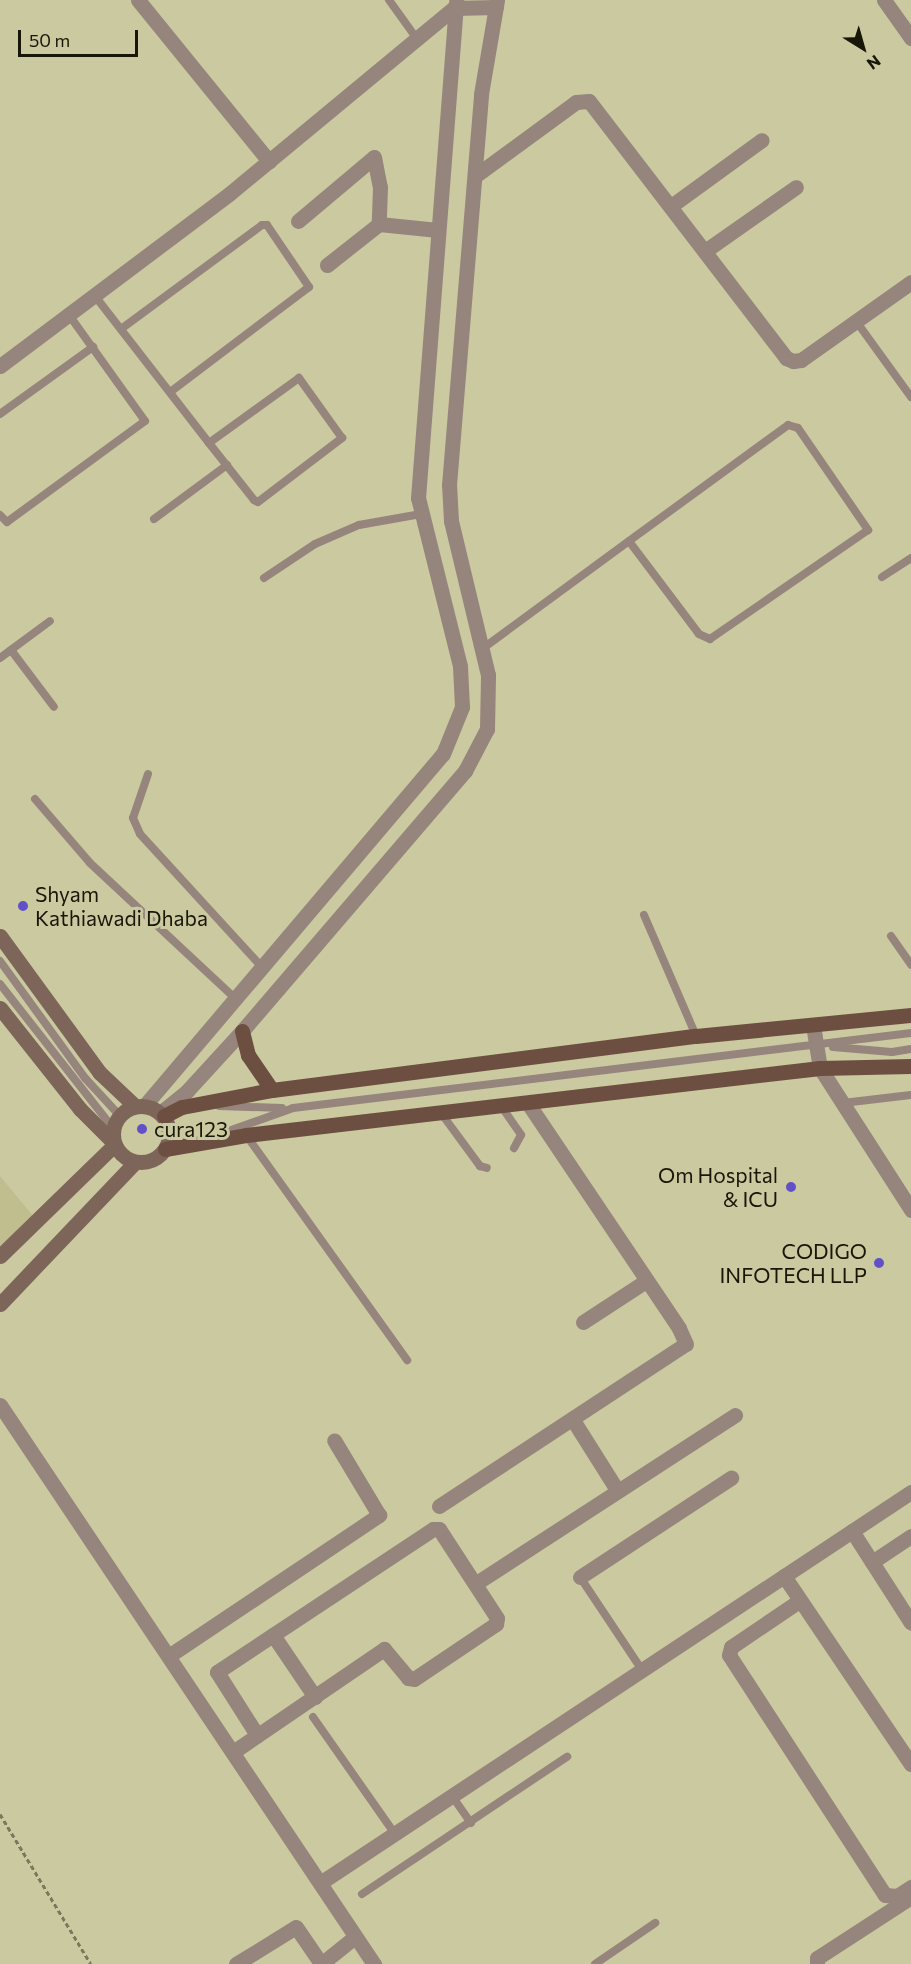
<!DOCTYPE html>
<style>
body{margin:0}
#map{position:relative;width:911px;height:1964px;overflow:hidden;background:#cbc9a0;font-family:Commissioner,sans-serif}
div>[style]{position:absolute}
.built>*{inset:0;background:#c0be8e}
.path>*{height:3px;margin-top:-1.5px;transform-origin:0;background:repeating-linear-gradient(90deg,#7a785b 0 4.5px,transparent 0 7.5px)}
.service>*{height:8px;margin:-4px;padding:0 4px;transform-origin:4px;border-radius:4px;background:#96857d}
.minor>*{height:15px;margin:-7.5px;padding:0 7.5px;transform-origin:7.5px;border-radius:7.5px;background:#96857d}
.tertiary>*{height:15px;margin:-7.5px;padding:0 7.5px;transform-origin:7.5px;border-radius:7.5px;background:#96857d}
.secondary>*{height:15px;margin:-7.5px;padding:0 7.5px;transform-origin:7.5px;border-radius:7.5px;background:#7e655a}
.secondary>.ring{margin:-7.5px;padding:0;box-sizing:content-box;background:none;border:15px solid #7e655a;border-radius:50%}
.primary>*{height:15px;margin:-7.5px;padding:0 7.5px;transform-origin:7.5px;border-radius:7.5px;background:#6d4f41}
.dots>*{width:16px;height:16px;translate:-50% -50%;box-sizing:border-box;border:3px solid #cbc9a0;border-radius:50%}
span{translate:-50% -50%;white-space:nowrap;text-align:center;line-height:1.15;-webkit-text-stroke:6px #cbc9a0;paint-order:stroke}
.poi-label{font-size:21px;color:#171607}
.left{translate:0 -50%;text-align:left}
.right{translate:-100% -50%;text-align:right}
.north{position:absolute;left:833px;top:18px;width:60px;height:60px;-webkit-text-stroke:4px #cbc9a0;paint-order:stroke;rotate:143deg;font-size:16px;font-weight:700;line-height:24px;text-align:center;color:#171607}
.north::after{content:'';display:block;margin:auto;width:21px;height:27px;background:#171607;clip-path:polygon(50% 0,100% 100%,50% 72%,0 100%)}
.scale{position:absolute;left:18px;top:30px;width:120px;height:27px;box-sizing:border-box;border:3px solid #171607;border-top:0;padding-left:8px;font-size:18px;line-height:21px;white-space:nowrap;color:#171607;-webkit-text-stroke:4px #cbc9a0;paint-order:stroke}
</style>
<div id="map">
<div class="built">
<i style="clip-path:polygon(0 1176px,33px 1216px,0 1247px)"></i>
</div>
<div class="path">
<i style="left:0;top:1814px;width:175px;rotate:58.8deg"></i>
</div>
<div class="service">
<i style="left:389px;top:0;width:48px;rotate:54.3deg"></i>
<i style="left:95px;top:296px;width:186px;rotate:52.2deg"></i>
<i style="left:209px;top:443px;width:73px;rotate:51.7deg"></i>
<i style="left:254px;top:500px;width:4px;rotate:27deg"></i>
<i style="left:258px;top:502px;width:106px;rotate:-37.3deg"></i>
<i style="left:342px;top:438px;width:74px;rotate:-125.6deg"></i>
<i style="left:299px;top:378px;width:111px;rotate:144.2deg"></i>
<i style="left:856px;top:321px;width:94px;rotate:54.1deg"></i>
<i style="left:121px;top:329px;width:175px;rotate:-36.4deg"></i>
<i style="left:262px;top:225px;width:5px"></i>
<i style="left:267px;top:225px;width:75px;rotate:55.9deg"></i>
<i style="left:309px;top:287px;width:174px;rotate:142.9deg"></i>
<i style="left:0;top:414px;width:115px;rotate:-35.8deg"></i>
<i style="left:0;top:515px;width:10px;rotate:45deg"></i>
<i style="left:7px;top:522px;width:171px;rotate:-36.2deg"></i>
<i style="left:145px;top:421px;width:130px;rotate:-125.6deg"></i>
<i style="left:154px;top:519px;width:91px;rotate:-36.5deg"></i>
<i style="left:882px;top:577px;width:35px;rotate:-33deg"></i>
<i style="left:264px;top:578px;width:61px;rotate:-33.7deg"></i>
<i style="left:315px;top:544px;width:48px;rotate:-23.4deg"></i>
<i style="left:359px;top:525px;width:63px;rotate:-10.1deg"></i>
<i style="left:482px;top:649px;width:182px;rotate:-36.3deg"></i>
<i style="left:629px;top:541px;width:197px;rotate:-36.1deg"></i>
<i style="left:788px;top:425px;width:10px;rotate:17deg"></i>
<i style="left:798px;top:428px;width:124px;rotate:55.5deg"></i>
<i style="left:868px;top:530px;width:192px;rotate:145.4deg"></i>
<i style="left:710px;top:639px;width:12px;rotate:-156deg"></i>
<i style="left:699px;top:634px;width:116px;rotate:-127deg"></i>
<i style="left:11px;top:650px;width:71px;rotate:53deg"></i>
<i style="left:0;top:658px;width:62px;rotate:-36.5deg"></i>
<i style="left:148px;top:774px;width:46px;rotate:108.8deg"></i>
<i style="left:133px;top:818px;width:17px;rotate:66deg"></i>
<i style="left:140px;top:834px;width:180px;rotate:47.5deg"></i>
<i style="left:35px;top:799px;width:84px;rotate:49.3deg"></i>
<i style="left:90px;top:863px;width:200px;rotate:43deg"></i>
<i style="left:644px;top:915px;width:132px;rotate:66.7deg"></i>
<i style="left:891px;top:936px;width:35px;rotate:55deg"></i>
<i style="left:0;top:961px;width:145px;rotate:54deg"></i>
<i style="left:85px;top:1078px;width:50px;rotate:47.4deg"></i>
<i style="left:0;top:984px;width:183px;rotate:51.9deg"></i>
<i style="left:833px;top:1047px;width:59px;rotate:4.8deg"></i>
<i style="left:892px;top:1052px;width:19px;rotate:-9deg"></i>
<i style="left:843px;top:1103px;width:68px;rotate:-6.7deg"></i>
<i style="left:219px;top:1106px;width:63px;rotate:1.8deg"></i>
<i style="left:501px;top:1106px;width:35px;rotate:55deg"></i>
<i style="left:521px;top:1135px;width:15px;rotate:118deg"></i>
<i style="left:441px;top:1113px;width:66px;rotate:53.7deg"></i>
<i style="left:480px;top:1166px;width:7px;rotate:16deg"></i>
<i style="left:220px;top:1134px;width:77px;rotate:-19.6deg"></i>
<i style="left:293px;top:1108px;width:623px;rotate:-6.92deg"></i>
<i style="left:246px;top:1135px;width:277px;rotate:54.4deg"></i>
<i style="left:580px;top:1577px;width:112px;rotate:56.3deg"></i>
<i style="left:313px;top:1717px;width:143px;rotate:55deg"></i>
<i style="left:452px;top:1796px;width:33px;rotate:55deg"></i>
<i style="left:362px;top:1894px;width:247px;rotate:-33.8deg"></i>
<i style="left:595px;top:1964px;width:73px;rotate:-34.3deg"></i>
</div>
<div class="minor">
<i style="left:138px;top:0;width:208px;rotate:50.9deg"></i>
<i style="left:884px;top:0;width:47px;rotate:54.6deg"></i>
<i style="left:475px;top:176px;width:125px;rotate:-36.2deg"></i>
<i style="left:576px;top:102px;width:13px;rotate:-4deg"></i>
<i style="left:589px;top:101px;width:324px;rotate:52.5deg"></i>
<i style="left:786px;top:358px;width:8px;rotate:23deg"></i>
<i style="left:793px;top:361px;width:8px;rotate:-7deg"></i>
<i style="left:801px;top:360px;width:135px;rotate:-35.3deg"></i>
<i style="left:671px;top:206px;width:112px;rotate:-36deg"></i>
<i style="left:298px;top:221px;width:99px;rotate:-40.1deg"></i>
<i style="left:374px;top:157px;width:31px;rotate:79deg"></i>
<i style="left:380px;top:187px;width:37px;rotate:92deg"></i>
<i style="left:379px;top:224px;width:59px;rotate:5.8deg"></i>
<i style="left:705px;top:251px;width:111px;rotate:-35.1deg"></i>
<i style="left:327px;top:265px;width:66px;rotate:-38.3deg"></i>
<i style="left:813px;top:1025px;width:44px;rotate:80.8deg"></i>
<i style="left:820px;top:1068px;width:169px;rotate:57.3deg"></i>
<i style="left:583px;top:1322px;width:75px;rotate:-33.1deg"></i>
<i style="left:0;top:1405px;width:673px;rotate:56.22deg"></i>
<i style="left:573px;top:1420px;width:83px;rotate:57.8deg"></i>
<i style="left:439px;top:1506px;width:295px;rotate:-33.3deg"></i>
<i style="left:686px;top:1344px;width:17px;rotate:-114deg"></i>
<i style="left:679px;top:1328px;width:271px;rotate:-123.9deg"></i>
<i style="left:852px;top:1531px;width:109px;rotate:57.3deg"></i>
<i style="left:872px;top:1562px;width:47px;rotate:-33.7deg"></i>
<i style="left:784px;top:1576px;width:227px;rotate:56deg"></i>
<i style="left:580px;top:1577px;width:181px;rotate:-33.3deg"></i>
<i style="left:481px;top:1580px;width:303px;rotate:-33deg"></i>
<i style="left:799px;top:1601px;width:82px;rotate:145.9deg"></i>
<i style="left:731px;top:1647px;width:8px;rotate:104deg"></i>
<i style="left:729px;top:1655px;width:286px;rotate:57deg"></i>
<i style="left:885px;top:1895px;width:12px;rotate:5deg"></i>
<i style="left:897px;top:1896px;width:17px;rotate:-33deg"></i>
<i style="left:273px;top:1635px;width:75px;rotate:55.9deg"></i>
<i style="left:170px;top:1655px;width:252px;rotate:-33.8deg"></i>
<i style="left:379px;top:1515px;width:87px;rotate:-121deg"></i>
<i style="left:233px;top:1752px;width:183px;rotate:-34.3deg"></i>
<i style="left:384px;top:1649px;width:38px;rotate:50deg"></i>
<i style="left:408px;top:1678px;width:6px;rotate:9deg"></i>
<i style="left:414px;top:1679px;width:99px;rotate:-33.9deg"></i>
<i style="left:496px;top:1624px;width:6px;rotate:-81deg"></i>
<i style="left:497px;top:1618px;width:106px;rotate:-123.1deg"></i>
<i style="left:439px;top:1529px;width:6px;rotate:180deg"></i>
<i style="left:433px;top:1529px;width:259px;rotate:146.5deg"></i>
<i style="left:217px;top:1672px;width:75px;rotate:57.6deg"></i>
<i style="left:320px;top:1883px;width:709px;rotate:-33.49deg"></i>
<i style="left:236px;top:1964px;width:70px;rotate:-31.7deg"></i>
<i style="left:296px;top:1927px;width:42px;rotate:55.6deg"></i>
<i style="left:321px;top:1964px;width:43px;rotate:-38.5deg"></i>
<i style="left:817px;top:1964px;width:6px;rotate:-90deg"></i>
<i style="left:817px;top:1958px;width:112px;rotate:-33deg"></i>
</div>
<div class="tertiary">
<i style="left:0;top:366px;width:286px;rotate:-36.9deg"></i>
<i style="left:229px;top:194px;width:292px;rotate:-39.6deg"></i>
<i style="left:454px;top:8px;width:42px;rotate:-1.4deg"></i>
<i style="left:145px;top:1105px;width:460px;rotate:-49.7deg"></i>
<i style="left:443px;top:754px;width:51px;rotate:-68deg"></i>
<i style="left:462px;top:707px;width:41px;rotate:-92.8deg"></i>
<i style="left:460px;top:666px;width:173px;rotate:-104deg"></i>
<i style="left:418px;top:498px;width:499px;rotate:-85.6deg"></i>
<i style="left:160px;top:1113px;width:35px;rotate:-39deg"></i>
<i style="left:187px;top:1091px;width:81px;rotate:-47.5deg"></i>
<i style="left:242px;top:1031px;width:343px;rotate:-49.4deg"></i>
<i style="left:465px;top:771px;width:47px;rotate:-62.4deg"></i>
<i style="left:487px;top:729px;width:54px;rotate:-88.9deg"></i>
<i style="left:488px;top:675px;width:158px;rotate:-103.5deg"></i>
<i style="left:451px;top:521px;width:36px;rotate:-93deg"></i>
<i style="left:449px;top:485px;width:392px;rotate:-85.3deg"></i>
<i style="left:481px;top:94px;width:95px;rotate:-80.3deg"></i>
</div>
<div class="secondary">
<i style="left:0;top:936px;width:170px;rotate:53.9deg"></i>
<i style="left:100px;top:1073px;width:48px;rotate:43.3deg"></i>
<i style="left:0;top:1008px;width:129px;rotate:51.6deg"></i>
<i style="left:80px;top:1109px;width:47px;rotate:45deg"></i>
<i class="ring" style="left:113px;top:1106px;width:41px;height:41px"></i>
<i style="left:0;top:1256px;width:159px;rotate:-44.2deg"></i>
<i style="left:0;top:1304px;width:196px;rotate:-46.4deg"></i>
</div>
<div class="primary">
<i style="left:242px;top:1031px;width:25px;rotate:76deg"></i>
<i style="left:248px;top:1055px;width:42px;rotate:55.6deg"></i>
<i style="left:164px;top:1116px;width:20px;rotate:-27deg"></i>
<i style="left:182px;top:1107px;width:92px;rotate:-10.7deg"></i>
<i style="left:272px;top:1090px;width:427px;rotate:-7.3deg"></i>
<i style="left:696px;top:1036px;width:216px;rotate:-5.6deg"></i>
<i style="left:165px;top:1149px;width:82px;rotate:-9.8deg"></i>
<i style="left:246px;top:1135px;width:578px;rotate:-6.66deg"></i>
<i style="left:820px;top:1068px;width:91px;rotate:-1.3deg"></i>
</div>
<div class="dots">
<i style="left:23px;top:906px;background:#6250c8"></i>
<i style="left:142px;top:1129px;background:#6250c8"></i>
<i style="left:791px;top:1187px;background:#6250c8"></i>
<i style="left:879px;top:1263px;background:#6250c8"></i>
</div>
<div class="poi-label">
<span class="left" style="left:35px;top:906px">Shyam<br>Kathiawadi Dhaba</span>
<span class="left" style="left:154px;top:1129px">cura123</span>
<span class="right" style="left:778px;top:1187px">Om Hospital<br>&amp; ICU</span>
<span class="right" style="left:867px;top:1263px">CODIGO<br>INFOTECH LLP</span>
</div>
<div class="north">N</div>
<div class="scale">50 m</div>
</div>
